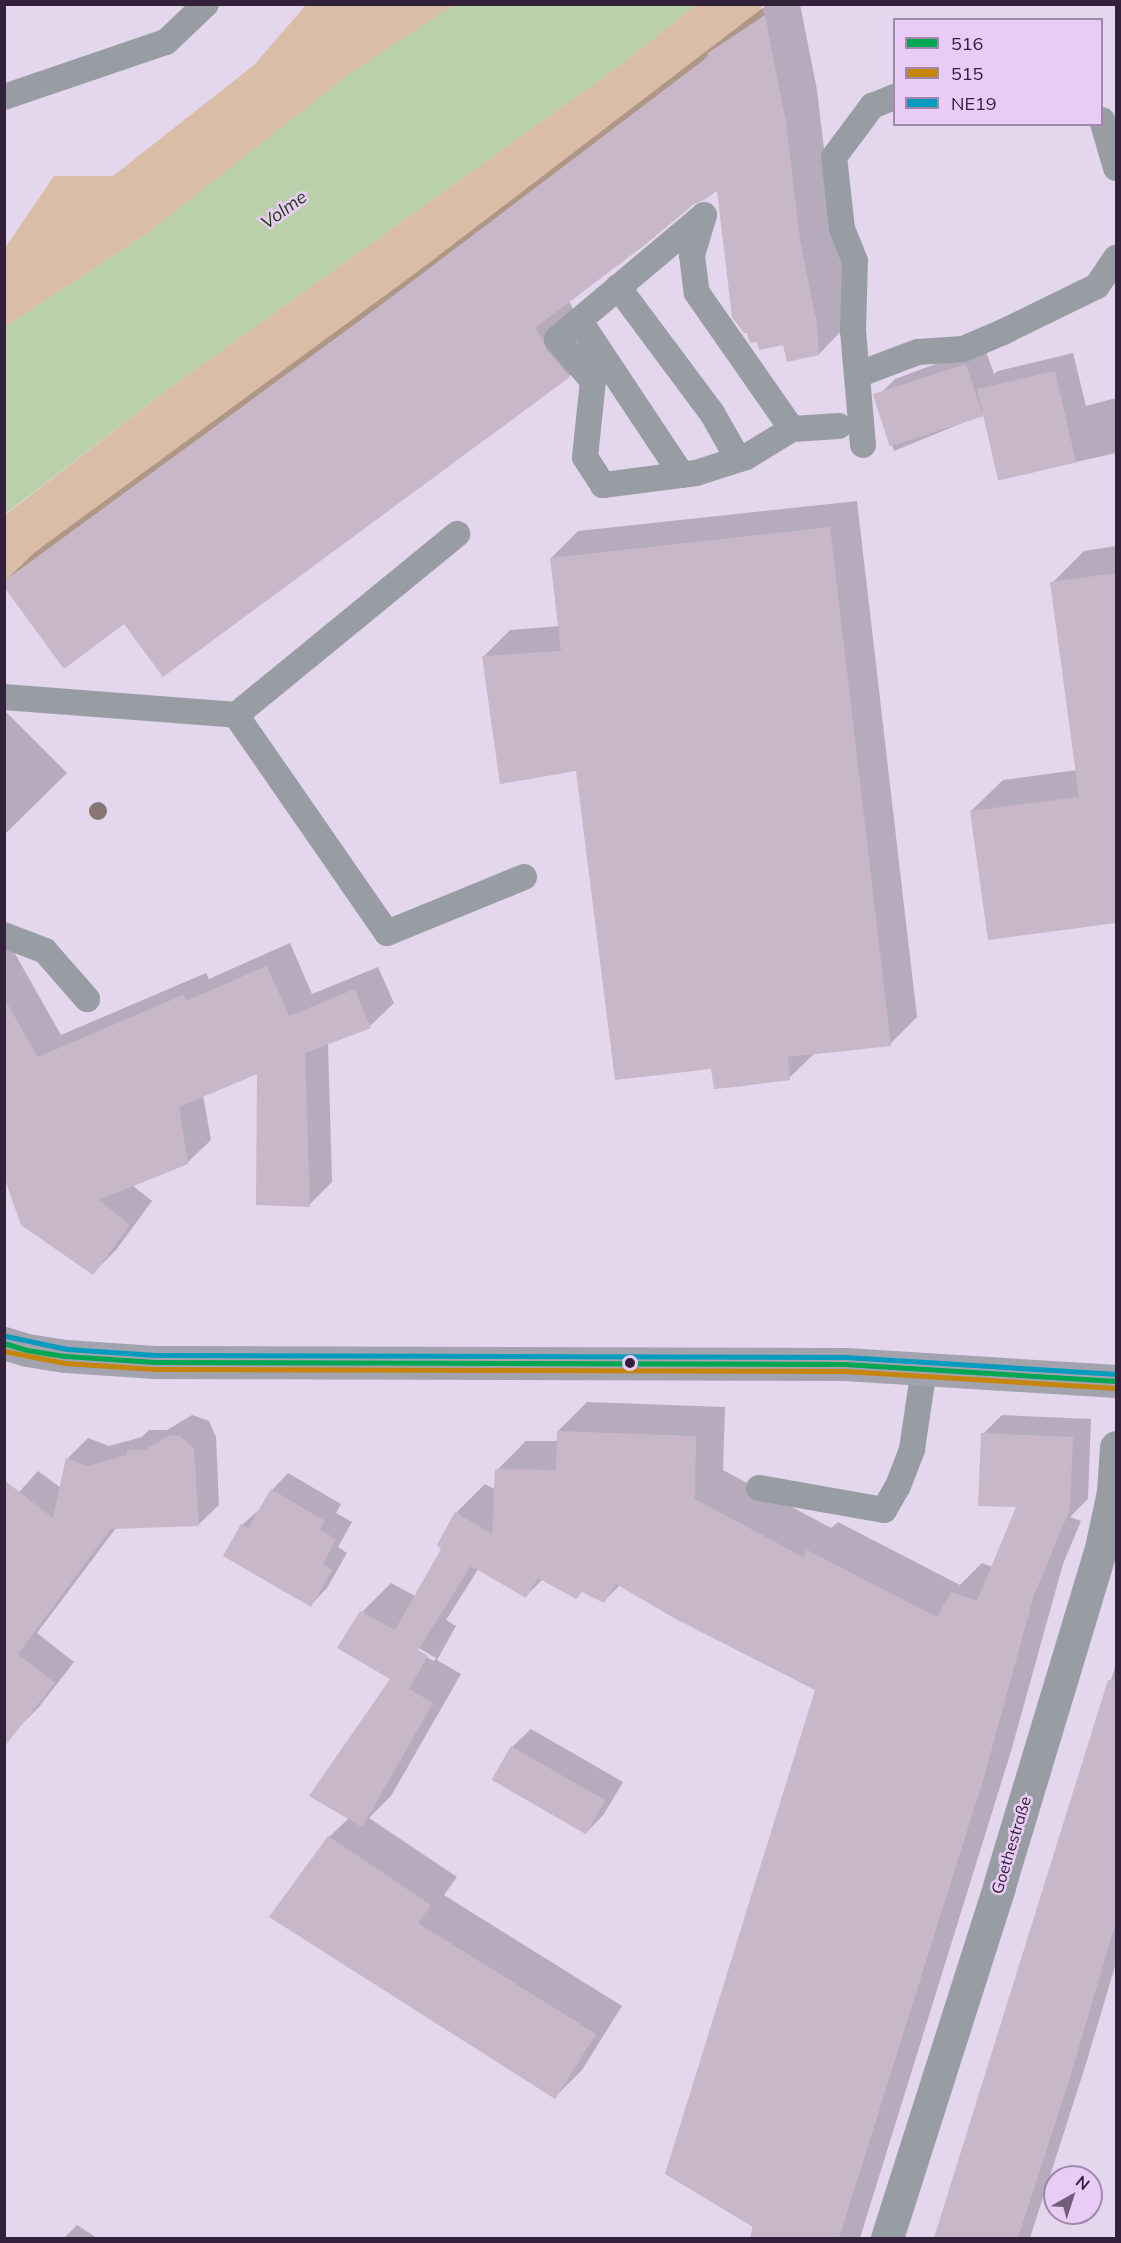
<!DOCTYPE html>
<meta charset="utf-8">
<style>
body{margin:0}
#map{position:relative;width:1121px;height:2243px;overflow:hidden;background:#e4d6ec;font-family:Mulish,sans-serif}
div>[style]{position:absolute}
.green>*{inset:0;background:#dabda7}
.water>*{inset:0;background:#b9d0ab}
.shadow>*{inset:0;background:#0003}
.building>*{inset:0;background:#c8b6c9;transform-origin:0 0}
.service>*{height:26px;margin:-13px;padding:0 13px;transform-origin:13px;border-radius:13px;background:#989da3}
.minor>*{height:33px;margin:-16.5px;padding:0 16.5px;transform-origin:16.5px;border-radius:16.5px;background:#989da3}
.secondary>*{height:33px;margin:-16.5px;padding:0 16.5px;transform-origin:16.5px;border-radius:16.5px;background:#a3a3af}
.bus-1>*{height:4.5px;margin:-2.25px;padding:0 2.25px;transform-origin:2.25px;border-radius:2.25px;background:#00a651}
.bus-2>*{height:4.5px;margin:-2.25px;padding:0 2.25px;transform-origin:2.25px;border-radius:2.25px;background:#c6850f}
.bus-3>*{height:4.5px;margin:-2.25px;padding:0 2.25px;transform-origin:2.25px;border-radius:2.25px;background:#059bbf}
.trees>*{width:18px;height:18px;margin:-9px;border-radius:50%;background:#867570}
.dots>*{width:16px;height:16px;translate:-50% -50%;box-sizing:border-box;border:3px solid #e8ccf6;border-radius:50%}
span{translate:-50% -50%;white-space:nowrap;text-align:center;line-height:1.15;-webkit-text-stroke:5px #e8ccf6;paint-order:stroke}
.street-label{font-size:16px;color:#33213b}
.water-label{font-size:18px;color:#233d11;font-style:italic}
.frame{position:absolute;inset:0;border:6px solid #33213b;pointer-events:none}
.legend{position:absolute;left:893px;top:18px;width:210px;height:108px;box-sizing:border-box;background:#e8ccf6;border:2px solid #a088ab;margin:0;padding:8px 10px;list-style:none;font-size:18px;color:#33213b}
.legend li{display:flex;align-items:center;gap:12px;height:30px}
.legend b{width:30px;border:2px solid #a088ab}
.north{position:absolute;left:1043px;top:2165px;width:60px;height:60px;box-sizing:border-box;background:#e8ccf6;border:2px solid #a088ab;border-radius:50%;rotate:39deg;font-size:16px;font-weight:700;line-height:24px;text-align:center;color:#33213b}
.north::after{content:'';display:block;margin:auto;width:21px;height:27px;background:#716079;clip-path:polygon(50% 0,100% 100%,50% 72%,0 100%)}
</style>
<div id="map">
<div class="green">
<i style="clip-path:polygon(306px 5px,454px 5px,149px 232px,5px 327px,5px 248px,54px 176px,113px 176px,254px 65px)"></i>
<i style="clip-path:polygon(696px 5px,760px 5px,765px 15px,708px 53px,704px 60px,366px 316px,5px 581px,5px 515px,175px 384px,622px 64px)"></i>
</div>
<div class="water">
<i style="clip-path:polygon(454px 5px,696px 5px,622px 64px,175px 384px,5px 514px,5px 327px,149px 232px,353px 71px)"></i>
</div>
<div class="shadow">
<i style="clip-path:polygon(768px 4px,800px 4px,817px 90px,831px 207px,848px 291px,850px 322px,819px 354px,784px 343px,718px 188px,694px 202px,569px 301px,577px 317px,601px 345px,569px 376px,125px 622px,4px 582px,35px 552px,417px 272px)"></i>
<i style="clip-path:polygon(984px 346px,994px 374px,998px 371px,1073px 353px,1086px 406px,1116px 398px,1116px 453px,1000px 479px,984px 414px,894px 451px,876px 398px,895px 379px)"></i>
<i style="clip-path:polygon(857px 501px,917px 1017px,890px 1044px,815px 1053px,789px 1078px,713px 1067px,578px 770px,483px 657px,510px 630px,560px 626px,551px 558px,578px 531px)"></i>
<i style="clip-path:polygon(1116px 546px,1116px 922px,989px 938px,971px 811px,1003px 780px,1077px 770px,1052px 583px,1084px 551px)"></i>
<i style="clip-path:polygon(4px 710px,67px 773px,4px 835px)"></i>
<i style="clip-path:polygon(290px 943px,312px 994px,378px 967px,394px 1003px,370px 1026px,328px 1042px,332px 1182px,309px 1205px,259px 1071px,203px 1095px,211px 1140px,187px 1163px,132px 1185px,152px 1201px,116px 1250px,93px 1273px,4px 1173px,4px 948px,14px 952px,61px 1035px,206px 973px,209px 979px)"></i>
<i style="clip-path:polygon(evenodd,587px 1402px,725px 1407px,723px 1470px,831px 1528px,838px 1522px,960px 1585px,982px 1563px,992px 1567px,1018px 1506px,983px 1434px,1002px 1415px,1091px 1419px,1088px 1499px,1070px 1517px,1081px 1521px,1063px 1564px,1012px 1748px,860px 2238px,751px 2238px,817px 1690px,620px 1585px,604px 1601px,582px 1591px,543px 1579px,526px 1596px,479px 1568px,446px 1620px,456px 1626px,437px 1660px,461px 1674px,391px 1796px,369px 1818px,457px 1877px,444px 1895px,622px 2006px,582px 2070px,555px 2097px,329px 1837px,349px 1818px,392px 1678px,339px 1647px,362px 1612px,391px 1583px,415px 1596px,442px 1549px,456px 1513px,485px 1484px,496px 1490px,497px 1470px,526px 1441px,558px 1441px,558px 1431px,587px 1402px,419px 1648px,436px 1658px,434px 1661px,416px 1651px,419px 1648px)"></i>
<i style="clip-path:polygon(192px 1415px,209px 1421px,216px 1437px,219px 1505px,198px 1525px,116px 1528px,37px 1633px,74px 1662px,39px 1707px,19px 1727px,4px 1509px,38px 1471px,61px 1488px,67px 1459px,88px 1438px,109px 1446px,142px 1437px,149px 1430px,167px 1430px)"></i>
<i style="clip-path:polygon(288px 1473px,341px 1504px,336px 1513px,352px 1522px,338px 1547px,347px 1553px,327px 1588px,311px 1605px,242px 1525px,260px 1509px,272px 1490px)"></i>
<i style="clip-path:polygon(1116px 1664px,1116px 1963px,1085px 2067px,1030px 2238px,936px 2238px)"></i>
<i style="clip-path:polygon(531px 1729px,623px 1782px,604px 1814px,586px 1833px,512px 1747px)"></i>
<i style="clip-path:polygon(77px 2225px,97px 2238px,64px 2238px)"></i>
</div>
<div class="building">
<i style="clip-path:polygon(765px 15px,786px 122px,800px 240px,817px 323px,819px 355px,787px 362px,783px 345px,759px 350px,757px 342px,750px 343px,747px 333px,744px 333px,732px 317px,717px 191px,704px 200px,694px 204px,646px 244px,535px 328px,542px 338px,546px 349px,570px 377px,163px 677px,124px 624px,64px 669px,4px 587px,4px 581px,384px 303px,709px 56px,708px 53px)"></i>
<i style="left:966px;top:364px;width:55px;height:98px;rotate:72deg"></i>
<i style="left:1055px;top:371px;width:94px;height:80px;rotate:77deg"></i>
<i style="clip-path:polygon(830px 527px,891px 1046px,788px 1057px,790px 1080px,735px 1087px,714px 1089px,711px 1069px,615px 1080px,576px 771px,500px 784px,482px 656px,561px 651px,550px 558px)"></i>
<i style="clip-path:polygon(1116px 573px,1116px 923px,988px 940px,970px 811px,1079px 797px,1050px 582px)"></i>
<i style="clip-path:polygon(267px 966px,289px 1016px,355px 989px,371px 1028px,305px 1053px,310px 1207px,256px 1205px,257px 1074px,179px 1107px,188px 1164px,99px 1200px,130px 1225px,93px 1275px,21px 1225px,4px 1177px,4px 998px,38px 1057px,183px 995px,186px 1001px)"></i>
<i style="clip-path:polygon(557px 1431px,696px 1436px,695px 1499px,803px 1557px,807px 1550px,937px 1617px,951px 1592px,977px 1601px,1016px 1507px,978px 1506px,981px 1433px,1073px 1437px,1070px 1509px,1034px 1595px,984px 1777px,839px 2238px,750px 2238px,753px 2227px,665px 2174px,815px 1690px,674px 1618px,616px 1584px,604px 1603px,582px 1592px,576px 1599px,538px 1578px,526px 1598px,471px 1566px,418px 1650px,428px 1656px,409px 1689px,433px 1703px,362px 1827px,309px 1796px,390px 1679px,337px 1648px,360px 1611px,395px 1630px,441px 1549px,437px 1545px,455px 1512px,492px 1534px,495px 1469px,556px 1470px)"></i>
<i style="clip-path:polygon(170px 1435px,180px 1436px,194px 1449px,199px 1526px,111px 1529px,18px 1654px,55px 1683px,4px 1747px,4px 1480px,53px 1518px,66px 1458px,88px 1466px,127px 1455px,127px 1450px,145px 1450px)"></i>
<i style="clip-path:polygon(271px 1489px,325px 1521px,320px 1530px,336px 1539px,323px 1564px,332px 1570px,311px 1607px,223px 1556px,241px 1524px,248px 1528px)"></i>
<i style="clip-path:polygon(1108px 1680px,1116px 1681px,1116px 1922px,1067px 2087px,1018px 2238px,934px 2238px)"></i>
<i style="left:511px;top:1746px;width:109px;height:39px;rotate:30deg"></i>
<i style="clip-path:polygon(328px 1836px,431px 1905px,418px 1923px,596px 2034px,555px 2099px,269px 1917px)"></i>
</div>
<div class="service">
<i style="left:4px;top:97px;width:171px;rotate:-18.8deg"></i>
<i style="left:166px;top:42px;width:55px;rotate:-43.5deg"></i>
<i style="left:1102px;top:120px;width:50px;rotate:73.7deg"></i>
<i style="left:618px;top:287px;width:157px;rotate:53.3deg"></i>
<i style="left:712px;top:413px;width:53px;rotate:60.5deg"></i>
<i style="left:579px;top:320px;width:186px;rotate:56.4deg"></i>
<i style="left:857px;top:375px;width:65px;rotate:-20.7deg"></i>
<i style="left:918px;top:352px;width:45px;rotate:-3.8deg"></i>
<i style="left:963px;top:349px;width:43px;rotate:-23deg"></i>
<i style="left:1003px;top:332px;width:105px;rotate:-26.1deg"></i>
<i style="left:1097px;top:286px;width:34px;rotate:-56deg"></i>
<i style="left:792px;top:429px;width:54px;rotate:148.7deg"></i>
<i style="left:746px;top:457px;width:52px;rotate:162.3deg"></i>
<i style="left:696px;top:473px;width:94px;rotate:172.6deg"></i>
<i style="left:603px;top:485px;width:33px;rotate:-123deg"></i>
<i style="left:585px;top:457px;width:76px;rotate:-84deg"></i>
<i style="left:593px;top:381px;width:55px;rotate:-130.6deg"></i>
<i style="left:557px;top:339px;width:192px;rotate:-40.1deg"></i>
<i style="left:704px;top:215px;width:42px;rotate:106.7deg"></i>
<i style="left:692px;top:255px;width:38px;rotate:83deg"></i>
<i style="left:697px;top:293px;width:166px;rotate:55.1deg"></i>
<i style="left:792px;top:429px;width:47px;rotate:-3.7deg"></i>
<i style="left:863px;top:445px;width:114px;rotate:-95deg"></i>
<i style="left:853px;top:331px;width:70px;rotate:-88.4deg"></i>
<i style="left:855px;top:261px;width:35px;rotate:-112deg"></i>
<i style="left:842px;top:229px;width:72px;rotate:-96.3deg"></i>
<i style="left:834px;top:157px;width:64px;rotate:-53.3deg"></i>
<i style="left:872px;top:106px;width:24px;rotate:-22deg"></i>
<i style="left:4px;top:697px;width:233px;rotate:4.4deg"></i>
<i style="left:236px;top:715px;width:286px;rotate:-39.3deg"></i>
<i style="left:236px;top:715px;width:265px;rotate:55.3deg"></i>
<i style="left:387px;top:933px;width:148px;rotate:-22.2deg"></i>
<i style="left:4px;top:935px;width:44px;rotate:21.3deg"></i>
<i style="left:45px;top:951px;width:64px;rotate:48.8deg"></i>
<i style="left:759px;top:1488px;width:127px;rotate:10deg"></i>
<i style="left:884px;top:1510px;width:28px;rotate:-60deg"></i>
<i style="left:898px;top:1486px;width:40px;rotate:-69deg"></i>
<i style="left:912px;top:1449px;width:81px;rotate:-81.5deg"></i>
</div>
<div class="minor">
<i style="left:887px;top:2238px;width:369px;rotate:-72.3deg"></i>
<i style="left:999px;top:1886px;width:353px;rotate:-73.2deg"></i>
<i style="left:1101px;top:1548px;width:57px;rotate:-77.9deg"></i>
<i style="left:1113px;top:1492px;width:45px;rotate:-86.2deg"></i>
</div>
<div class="secondary">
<i style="left:4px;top:1343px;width:24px;rotate:17deg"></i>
<i style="left:27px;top:1350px;width:39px;rotate:9deg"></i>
<i style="left:66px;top:1356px;width:89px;rotate:3.9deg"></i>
<i style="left:155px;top:1362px;width:690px;rotate:0.17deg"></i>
<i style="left:845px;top:1364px;width:272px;rotate:3.6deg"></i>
</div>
<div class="bus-1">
<i style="left:4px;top:1343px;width:24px;rotate:17deg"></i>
<i style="left:27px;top:1350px;width:39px;rotate:9deg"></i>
<i style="left:66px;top:1356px;width:89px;rotate:3.9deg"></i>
<i style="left:155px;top:1362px;width:690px;rotate:0.17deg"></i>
<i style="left:845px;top:1364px;width:272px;rotate:3.6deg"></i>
</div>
<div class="bus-2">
<i style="left:4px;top:1351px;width:62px;rotate:11.1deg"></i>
<i style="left:65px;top:1363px;width:90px;rotate:3.8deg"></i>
<i style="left:155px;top:1369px;width:690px;rotate:0.17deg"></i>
<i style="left:845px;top:1371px;width:272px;rotate:3.6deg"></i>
</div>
<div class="bus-3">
<i style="left:6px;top:1336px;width:62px;rotate:12deg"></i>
<i style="left:67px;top:1349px;width:88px;rotate:3.9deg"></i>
<i style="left:155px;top:1355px;width:690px;rotate:0.17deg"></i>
<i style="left:845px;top:1357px;width:272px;rotate:3.6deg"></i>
</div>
<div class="trees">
<i style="left:98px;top:811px"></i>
</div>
<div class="dots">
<i style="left:630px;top:1363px;background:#33213b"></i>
</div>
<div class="street-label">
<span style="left:1011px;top:1845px;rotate:-73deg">Goethestraße</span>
</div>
<div class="water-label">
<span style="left:284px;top:210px;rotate:-36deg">Volme</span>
</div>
<div class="frame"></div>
<ul class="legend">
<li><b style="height:8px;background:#00a651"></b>516</li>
<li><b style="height:8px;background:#c6850f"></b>515</li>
<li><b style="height:8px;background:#059bbf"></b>NE19</li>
</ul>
<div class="north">N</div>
</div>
